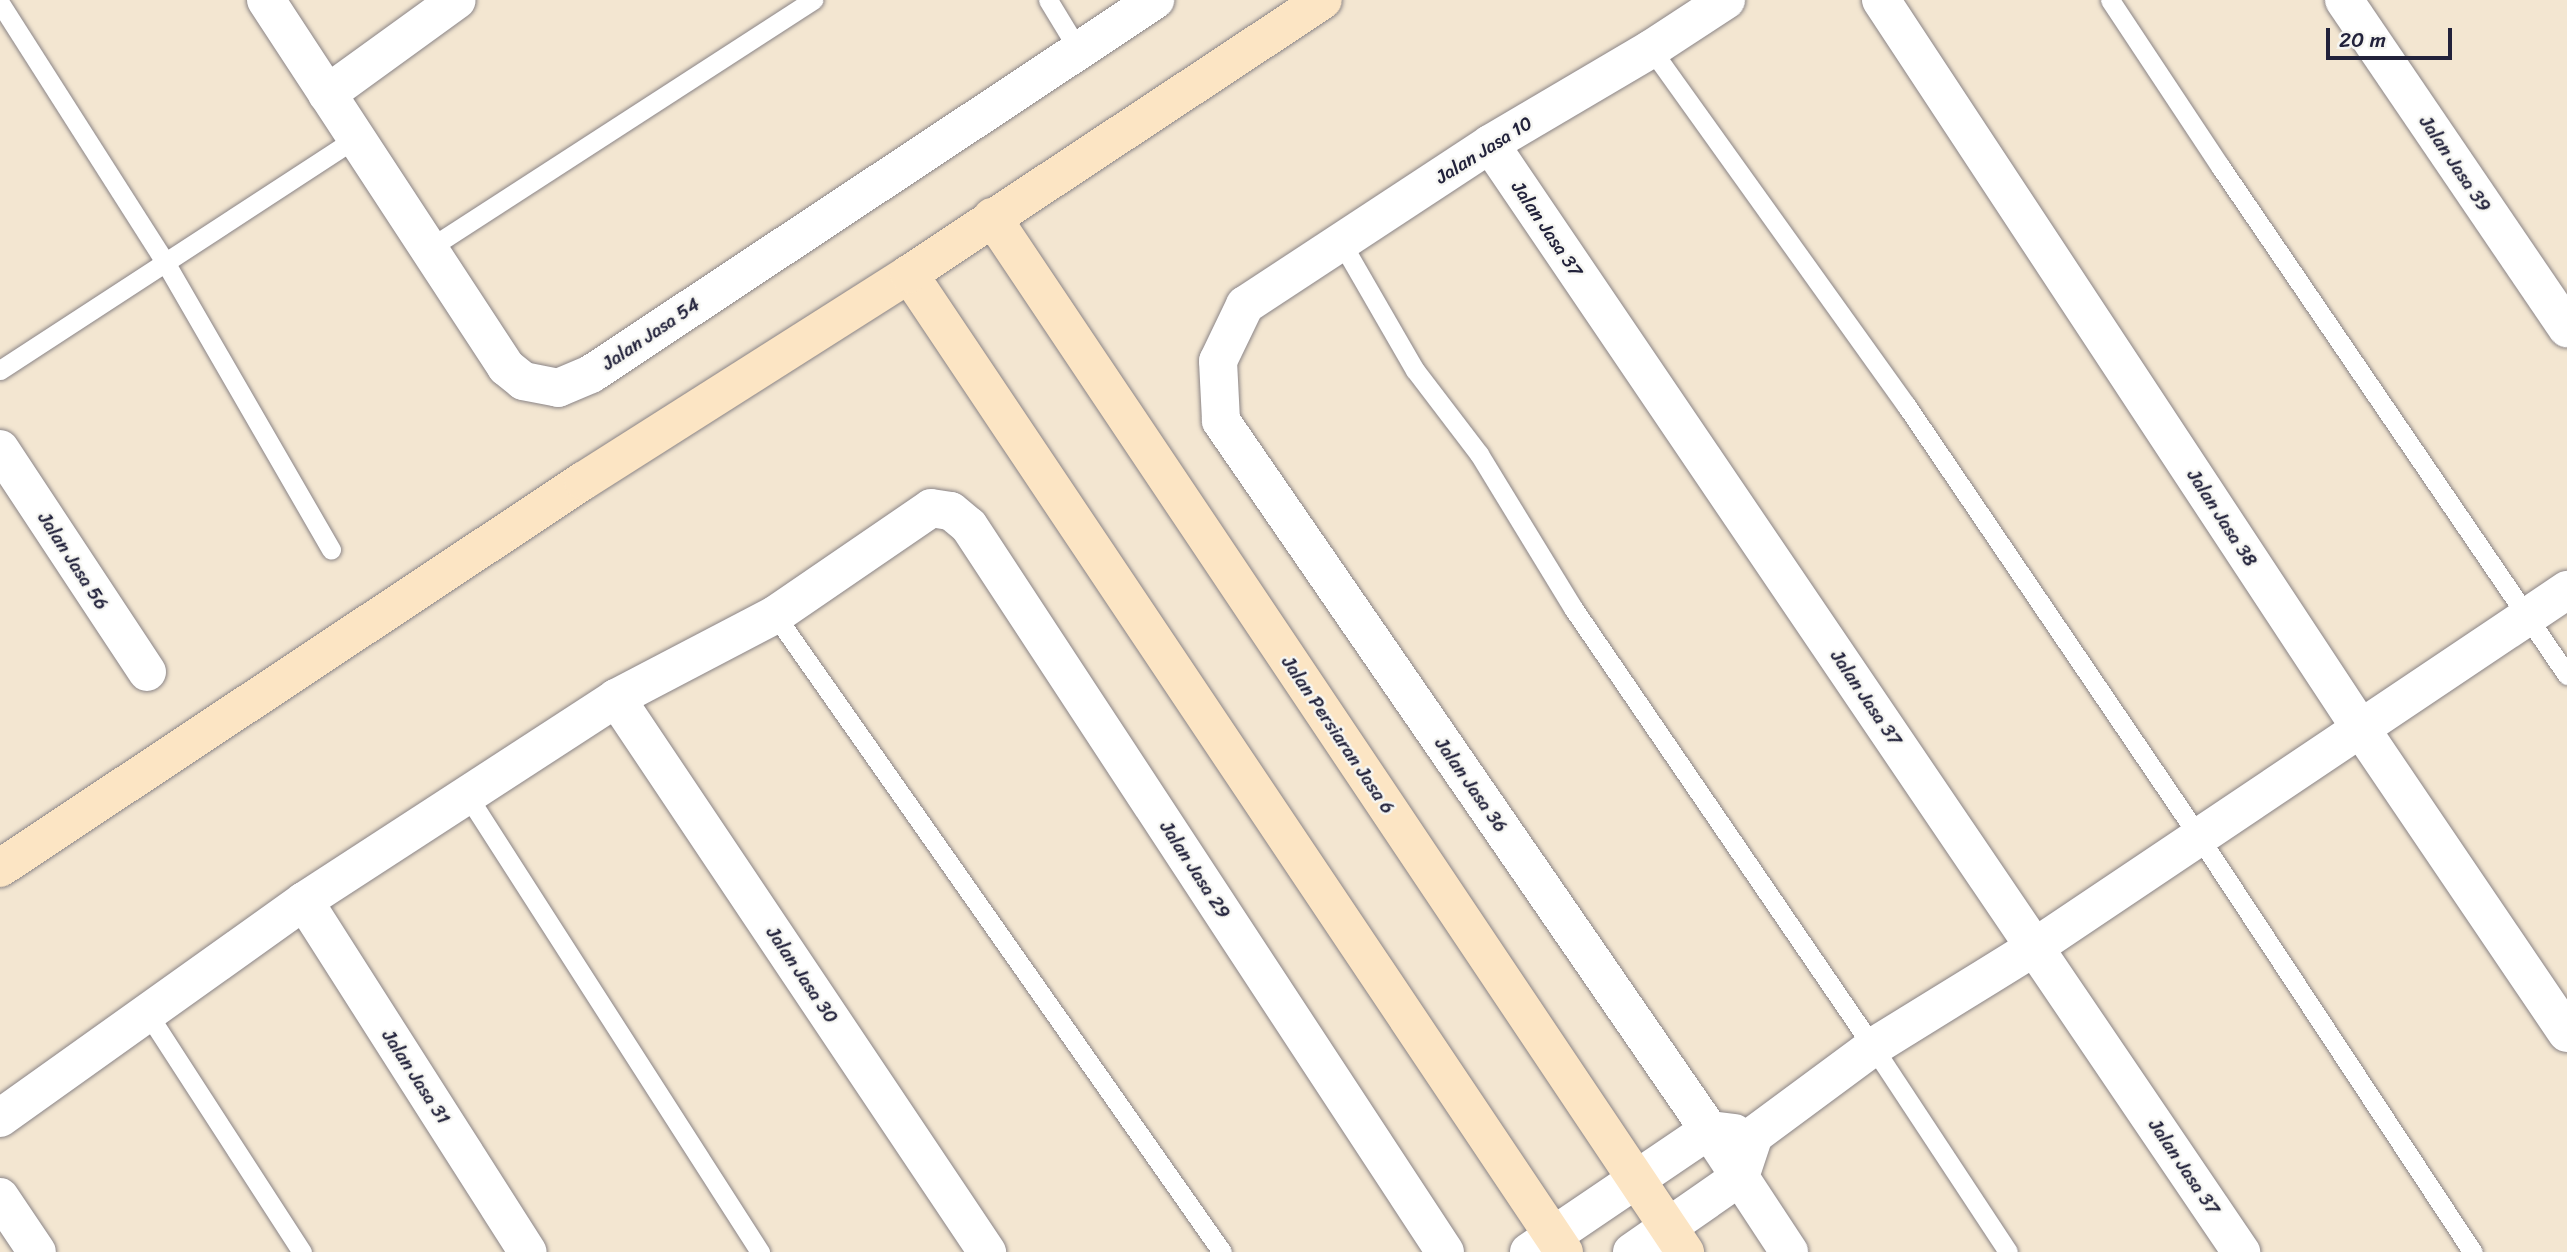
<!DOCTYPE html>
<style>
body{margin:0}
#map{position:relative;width:2567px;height:1252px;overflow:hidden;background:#f3e6d1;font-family:Sriracha,sans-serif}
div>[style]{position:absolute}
.roads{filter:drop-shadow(0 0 2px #8a8486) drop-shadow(0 0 2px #8a8486)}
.lane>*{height:19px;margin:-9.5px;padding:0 9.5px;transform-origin:9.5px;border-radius:9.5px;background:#fff}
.street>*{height:38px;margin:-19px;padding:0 19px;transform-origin:19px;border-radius:19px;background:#fff}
.secondary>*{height:38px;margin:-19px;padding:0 19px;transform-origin:19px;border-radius:19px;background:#fce5c4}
span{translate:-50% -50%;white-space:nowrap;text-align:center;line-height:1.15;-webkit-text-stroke:5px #f6f6f2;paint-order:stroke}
.street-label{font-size:19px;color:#22223b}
.scale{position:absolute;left:2326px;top:28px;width:126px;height:32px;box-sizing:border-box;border:4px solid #22223b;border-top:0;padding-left:9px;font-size:21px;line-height:24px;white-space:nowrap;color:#22223b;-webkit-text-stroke:5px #f6f6f2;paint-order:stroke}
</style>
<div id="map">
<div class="roads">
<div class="lane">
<i style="left:1048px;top:0;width:60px;rotate:58.7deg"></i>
<i style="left:2110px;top:0;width:199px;rotate:56.5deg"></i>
<i style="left:2220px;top:166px;width:616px;rotate:55.72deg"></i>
<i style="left:0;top:3px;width:307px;rotate:57.5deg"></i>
<i style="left:165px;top:262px;width:332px;rotate:60deg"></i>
<i style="left:1651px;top:49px;width:438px;rotate:54.4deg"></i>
<i style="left:1906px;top:405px;width:522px;rotate:55.85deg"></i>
<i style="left:2199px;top:837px;width:497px;rotate:56.6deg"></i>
<i style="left:1341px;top:242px;width:148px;rotate:60deg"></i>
<i style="left:1415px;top:370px;width:106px;rotate:52.7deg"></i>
<i style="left:1479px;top:454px;width:180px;rotate:58.6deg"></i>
<i style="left:1573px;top:608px;width:532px;rotate:55.65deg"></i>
<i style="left:1873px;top:1047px;width:245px;rotate:56.6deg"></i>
<i style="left:428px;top:249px;width:459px;rotate:-32.9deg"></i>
<i style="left:0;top:370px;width:425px;rotate:-33.1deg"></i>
<i style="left:775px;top:615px;width:778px;rotate:54.94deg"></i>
<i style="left:467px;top:795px;width:543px;rotate:57.33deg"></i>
<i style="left:146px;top:1011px;width:287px;rotate:57.1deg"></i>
</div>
<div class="street">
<i style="left:266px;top:0;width:439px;rotate:56.8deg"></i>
<i style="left:506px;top:367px;width:22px;rotate:39deg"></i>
<i style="left:523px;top:381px;width:36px;rotate:11deg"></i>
<i style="left:558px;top:388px;width:36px;rotate:-23deg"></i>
<i style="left:591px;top:374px;width:677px;rotate:-33.55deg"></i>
<i style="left:1726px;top:0;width:90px;rotate:146.8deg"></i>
<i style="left:1651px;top:49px;width:187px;rotate:149.5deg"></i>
<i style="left:1490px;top:144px;width:293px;rotate:146.7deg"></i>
<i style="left:1245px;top:305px;width:62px;rotate:115.7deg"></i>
<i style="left:1218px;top:361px;width:60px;rotate:87.1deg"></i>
<i style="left:1221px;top:421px;width:861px;rotate:55.46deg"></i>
<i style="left:1709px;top:1130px;width:146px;rotate:56.7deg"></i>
<i style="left:1881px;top:0;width:873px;rotate:56.64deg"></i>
<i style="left:2361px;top:729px;width:367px;rotate:55.9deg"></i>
<i style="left:2344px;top:0;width:397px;rotate:55.8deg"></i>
<i style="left:327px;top:94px;width:160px;rotate:-35.9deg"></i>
<i style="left:1490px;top:144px;width:1339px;rotate:55.87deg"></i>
<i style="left:0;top:449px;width:267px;rotate:56.6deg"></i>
<i style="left:616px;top:698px;width:667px;rotate:56.19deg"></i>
<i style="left:304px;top:901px;width:416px;rotate:57.5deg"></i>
<i style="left:0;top:1118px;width:374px;rotate:-35.5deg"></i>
<i style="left:304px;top:901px;width:372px;rotate:-33deg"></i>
<i style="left:616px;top:698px;width:179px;rotate:-27.6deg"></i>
<i style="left:775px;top:615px;width:189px;rotate:-34.4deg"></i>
<i style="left:931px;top:508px;width:20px;rotate:9deg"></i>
<i style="left:951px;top:511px;width:23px;rotate:40deg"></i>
<i style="left:969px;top:526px;width:868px;rotate:56.75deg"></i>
<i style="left:0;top:1197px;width:66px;rotate:56.1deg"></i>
<i style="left:1529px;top:1252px;width:217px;rotate:-34.1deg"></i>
<i style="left:1709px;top:1130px;width:26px;rotate:7deg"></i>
<i style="left:1632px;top:1252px;width:131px;rotate:-34.8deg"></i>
<i style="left:1740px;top:1177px;width:44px;rotate:-71.6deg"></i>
<i style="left:1754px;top:1135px;width:148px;rotate:-36.5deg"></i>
<i style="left:1873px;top:1047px;width:190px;rotate:-31.7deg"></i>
<i style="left:2035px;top:947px;width:641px;rotate:-33.86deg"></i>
</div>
<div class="secondary">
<i style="left:992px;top:217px;width:1246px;rotate:56.2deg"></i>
<i style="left:909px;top:274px;width:1177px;rotate:56.19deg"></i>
<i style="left:0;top:868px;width:700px;rotate:-33.58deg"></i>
<i style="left:583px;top:481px;width:386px;rotate:-32.4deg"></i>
<i style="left:909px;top:274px;width:496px;rotate:-33.5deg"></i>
</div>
</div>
<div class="street-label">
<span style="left:1484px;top:150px;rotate:-32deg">Jalan Jasa 10</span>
<span style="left:2455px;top:164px;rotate:56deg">Jalan Jasa 39</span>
<span style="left:1547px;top:229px;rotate:56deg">Jalan Jasa 37</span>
<span style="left:651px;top:334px;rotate:-34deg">Jalan Jasa 54</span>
<span style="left:2222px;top:518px;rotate:57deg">Jalan Jasa 38</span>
<span style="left:73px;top:561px;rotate:57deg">Jalan Jasa 56</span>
<span style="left:1866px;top:698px;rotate:56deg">Jalan Jasa 37</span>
<span style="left:1338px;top:735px;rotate:56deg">Jalan Persiaran Jasa 6</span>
<span style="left:1471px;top:785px;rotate:55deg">Jalan Jasa 36</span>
<span style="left:1195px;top:870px;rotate:57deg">Jalan Jasa 29</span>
<span style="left:802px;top:975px;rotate:56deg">Jalan Jasa 30</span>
<span style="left:416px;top:1077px;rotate:57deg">Jalan Jasa 31</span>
<span style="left:2184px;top:1167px;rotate:56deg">Jalan Jasa 37</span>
</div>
<div class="scale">20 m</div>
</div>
